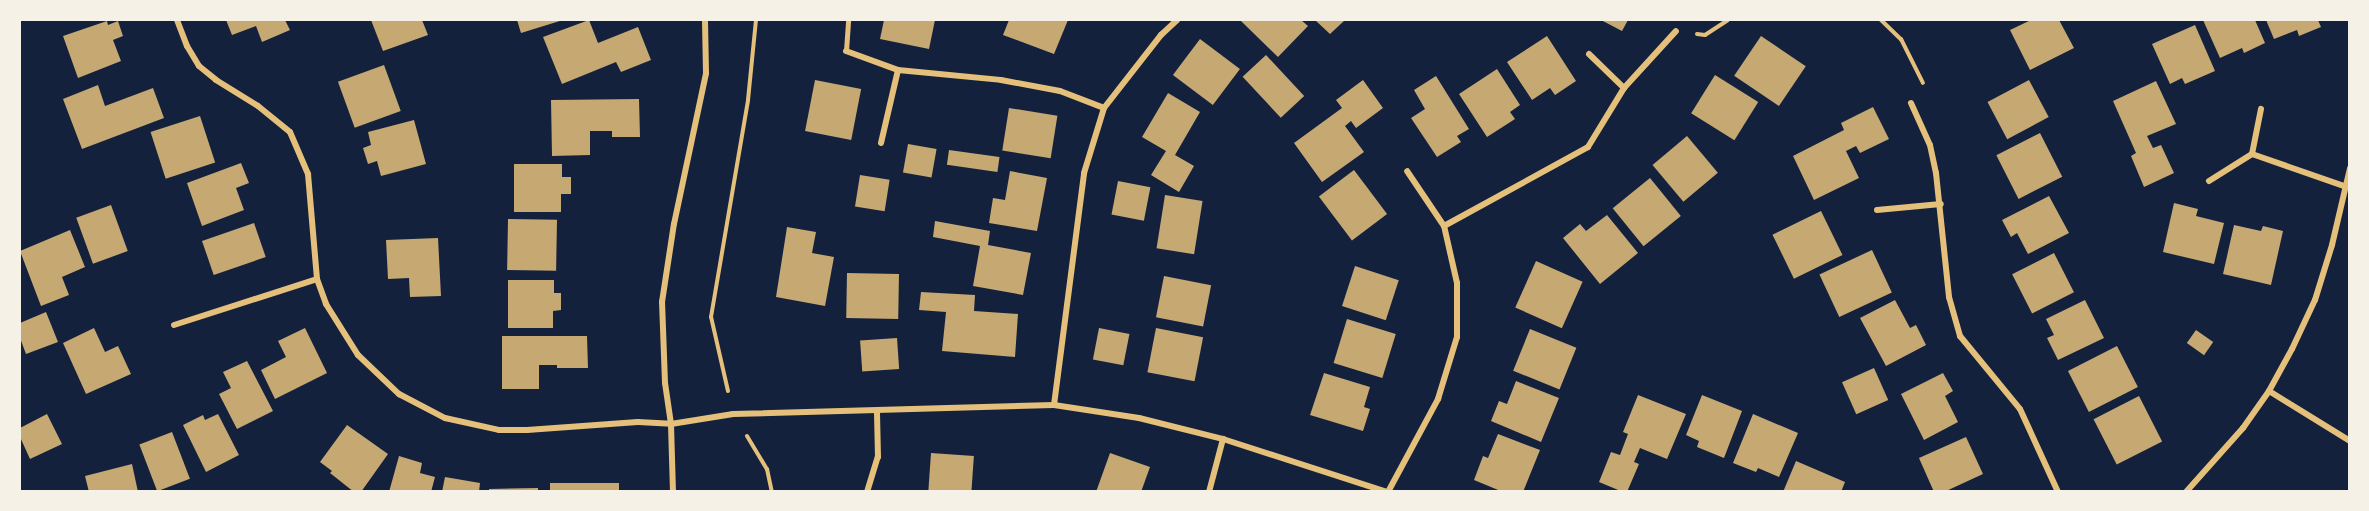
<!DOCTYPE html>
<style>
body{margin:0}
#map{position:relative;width:2369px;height:511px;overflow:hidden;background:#14213d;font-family:"Noto Sans",sans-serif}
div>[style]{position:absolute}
.building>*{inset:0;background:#c6a872;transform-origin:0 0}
.path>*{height:4px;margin:-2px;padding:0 2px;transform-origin:2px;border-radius:2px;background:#e5c07b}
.service>*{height:4.5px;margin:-2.25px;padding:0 2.25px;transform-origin:2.25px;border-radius:2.25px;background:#e5c07b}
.minor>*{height:6px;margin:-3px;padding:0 3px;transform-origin:3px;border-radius:3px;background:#e5c07b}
span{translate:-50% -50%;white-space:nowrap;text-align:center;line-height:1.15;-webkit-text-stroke:4.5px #f6f1e7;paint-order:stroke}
.frame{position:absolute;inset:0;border:21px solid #f6f1e7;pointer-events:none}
</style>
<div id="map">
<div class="building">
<i style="clip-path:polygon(226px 20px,285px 20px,290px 30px,262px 42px,256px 26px,232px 35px)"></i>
<i style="clip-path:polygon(371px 20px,422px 20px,428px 35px,383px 51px)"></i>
<i style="clip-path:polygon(517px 20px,563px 20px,521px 33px)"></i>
<i style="clip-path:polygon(589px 20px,598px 43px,638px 27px,651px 60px,621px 72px,616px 62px,562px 84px,543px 37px)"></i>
<i style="clip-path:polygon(884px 20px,935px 20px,929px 49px,880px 39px)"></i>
<i style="clip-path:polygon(1009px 20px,1068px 20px,1054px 54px,1003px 35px)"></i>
<i style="clip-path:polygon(1243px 20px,1301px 20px,1308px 26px,1278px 57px,1241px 21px)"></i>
<i style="clip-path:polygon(1315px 20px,1345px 20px,1330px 34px)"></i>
<i style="clip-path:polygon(1601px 20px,1628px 20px,1622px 31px)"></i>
<i style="clip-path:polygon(2031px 20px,2059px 20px,2074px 48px,2030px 70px,2010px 30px)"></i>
<i style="clip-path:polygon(2203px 20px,2255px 20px,2265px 43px,2244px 53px,2242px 48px,2220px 58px)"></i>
<i style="clip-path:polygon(2266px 20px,2318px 20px,2321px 27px,2299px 36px,2297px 30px,2274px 39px)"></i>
<i style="clip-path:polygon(107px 21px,108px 25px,118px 21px,123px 36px,113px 40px,121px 61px,78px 78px,63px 36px)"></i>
<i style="clip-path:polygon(2195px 25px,2215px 71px,2185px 84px,2182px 78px,2170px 84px,2152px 44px)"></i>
<i style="clip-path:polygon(1547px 36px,1576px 81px,1555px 95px,1550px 88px,1532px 100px,1507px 62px)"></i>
<i style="left:1761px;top:36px;width:54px;height:48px;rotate:34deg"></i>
<i style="left:1200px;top:39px;width:50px;height:45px;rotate:37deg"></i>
<i style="left:1266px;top:55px;width:56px;height:32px;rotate:47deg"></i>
<i style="left:384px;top:65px;width:49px;height:49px;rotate:70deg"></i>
<i style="clip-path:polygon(1497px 69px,1520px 105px,1510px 112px,1515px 119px,1487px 137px,1459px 94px)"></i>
<i style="left:1715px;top:75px;width:51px;height:45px;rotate:32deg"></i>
<i style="clip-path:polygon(1436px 76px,1469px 129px,1457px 136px,1461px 142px,1437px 157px,1411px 118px,1425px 109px,1414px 90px)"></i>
<i style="left:815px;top:80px;width:47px;height:52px;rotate:11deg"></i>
<i style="clip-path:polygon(1363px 80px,1383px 108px,1356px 128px,1351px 121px,1345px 126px,1364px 152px,1322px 182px,1294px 143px,1342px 108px,1336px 100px)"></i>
<i style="left:2029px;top:80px;width:42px;height:47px;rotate:62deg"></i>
<i style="clip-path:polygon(2156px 81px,2176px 124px,2147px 136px,2153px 148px,2161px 145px,2174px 173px,2144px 187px,2131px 156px,2136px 153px,2113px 101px)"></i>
<i style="clip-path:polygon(98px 85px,105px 106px,153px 88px,164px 118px,82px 149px,63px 99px)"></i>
<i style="clip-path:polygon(1168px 93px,1200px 112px,1175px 155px,1194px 166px,1179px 192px,1151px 175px,1166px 151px,1142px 137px)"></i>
<i style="clip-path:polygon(639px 99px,640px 137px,612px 137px,612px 131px,590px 131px,590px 155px,552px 156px,551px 100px)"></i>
<i style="clip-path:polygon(1873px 107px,1889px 139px,1860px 153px,1856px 146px,1846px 151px,1859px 178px,1814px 200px,1793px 156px,1844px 130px,1841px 123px)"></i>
<i style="left:1009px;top:108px;width:49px;height:43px;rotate:9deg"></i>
<i style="left:200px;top:116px;width:49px;height:52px;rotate:72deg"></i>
<i style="clip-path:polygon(414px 120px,426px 164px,381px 176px,377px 161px,368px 164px,363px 148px,371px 145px,368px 132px)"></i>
<i style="left:2040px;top:133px;width:49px;height:49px;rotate:63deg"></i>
<i style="left:1687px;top:136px;width:48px;height:45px;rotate:50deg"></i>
<i style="left:908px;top:144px;width:29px;height:29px;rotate:10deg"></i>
<i style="left:949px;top:150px;width:51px;height:15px;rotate:8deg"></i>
<i style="clip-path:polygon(241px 163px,249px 183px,236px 188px,244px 210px,202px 226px,187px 183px)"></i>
<i style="clip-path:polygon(514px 164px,562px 164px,562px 177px,571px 177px,571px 194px,561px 194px,561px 212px,514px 212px)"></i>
<i style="left:1354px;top:170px;width:55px;height:44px;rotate:53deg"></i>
<i style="clip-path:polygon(1010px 171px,1047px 178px,1037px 231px,989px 223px,993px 198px,1005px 200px)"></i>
<i style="left:860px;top:175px;width:30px;height:32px;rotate:9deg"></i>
<i style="left:1650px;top:178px;width:49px;height:48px;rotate:51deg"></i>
<i style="left:1118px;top:181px;width:33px;height:34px;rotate:11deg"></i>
<i style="left:1165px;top:195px;width:38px;height:54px;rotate:9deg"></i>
<i style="clip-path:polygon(2049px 196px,2069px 233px,2028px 254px,2017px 233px,2011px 237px,2002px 220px)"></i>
<i style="clip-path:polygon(2174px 203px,2198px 209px,2196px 216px,2224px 223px,2214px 264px,2163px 252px)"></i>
<i style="left:111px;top:205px;width:49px;height:37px;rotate:70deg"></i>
<i style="left:1821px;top:211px;width:49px;height:54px;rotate:64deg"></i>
<i style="clip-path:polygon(1607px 215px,1638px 253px,1600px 284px,1563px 238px,1580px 224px,1586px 231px)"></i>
<i style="left:508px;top:219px;width:49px;height:51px;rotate:1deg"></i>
<i style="clip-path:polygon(935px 221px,990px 231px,988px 245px,1031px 253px,1023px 295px,973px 286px,980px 246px,933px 237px)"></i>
<i style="left:254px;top:223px;width:36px;height:55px;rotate:71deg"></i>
<i style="clip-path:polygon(2234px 225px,2261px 231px,2263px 226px,2283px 231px,2271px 285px,2223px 274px)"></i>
<i style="clip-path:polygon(787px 227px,816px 232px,812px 253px,834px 257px,825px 306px,776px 297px)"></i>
<i style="clip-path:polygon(70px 230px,85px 267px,62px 277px,69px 295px,41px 306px,20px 251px)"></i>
<i style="clip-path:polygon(438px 238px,441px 296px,410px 297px,409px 278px,388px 279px,386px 240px)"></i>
<i style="left:1872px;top:250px;width:47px;height:58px;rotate:65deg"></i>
<i style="left:2054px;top:253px;width:44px;height:47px;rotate:63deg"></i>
<i style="left:1536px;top:261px;width:51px;height:51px;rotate:24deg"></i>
<i style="left:1355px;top:266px;width:46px;height:42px;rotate:18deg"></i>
<i style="left:847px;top:273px;width:52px;height:45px;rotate:1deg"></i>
<i style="left:1164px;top:276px;width:48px;height:42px;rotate:11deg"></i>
<i style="clip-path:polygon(508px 280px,554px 280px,554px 293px,561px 293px,561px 310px,553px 311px,553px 328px,508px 328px)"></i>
<i style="clip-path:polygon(921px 292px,975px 295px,974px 311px,1018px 314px,1015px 357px,942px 351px,946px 312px,919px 310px)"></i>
<i style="clip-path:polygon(1895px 300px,1910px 328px,1916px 325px,1926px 345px,1886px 366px,1860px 318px)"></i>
<i style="clip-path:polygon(2085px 300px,2104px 338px,2058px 360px,2047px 338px,2054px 335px,2046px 319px)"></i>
<i style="clip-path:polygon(46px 312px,58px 342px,26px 354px,20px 338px,20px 323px)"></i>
<i style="left:1347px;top:319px;width:51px;height:46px;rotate:17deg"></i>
<i style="clip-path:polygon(94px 328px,105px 352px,118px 346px,131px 374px,86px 394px,63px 343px)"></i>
<i style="clip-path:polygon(305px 328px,327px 373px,275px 399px,261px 370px,286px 357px,278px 341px)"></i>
<i style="left:1099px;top:328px;width:31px;height:32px;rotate:11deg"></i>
<i style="left:1156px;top:328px;width:48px;height:45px;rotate:11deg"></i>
<i style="left:1530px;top:329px;width:50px;height:45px;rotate:22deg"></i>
<i style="left:2196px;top:330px;width:21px;height:16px;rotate:35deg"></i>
<i style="clip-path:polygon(502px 336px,587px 336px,588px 368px,557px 368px,557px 365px,539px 365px,539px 389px,502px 389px)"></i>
<i style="left:897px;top:338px;width:31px;height:37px;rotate:86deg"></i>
<i style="left:2117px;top:346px;width:46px;height:55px;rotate:63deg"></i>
<i style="clip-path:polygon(247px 361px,273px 411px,237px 429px,219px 394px,231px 388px,223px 372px)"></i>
<i style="left:1874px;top:368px;width:35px;height:35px;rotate:66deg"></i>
<i style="clip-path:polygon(1324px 373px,1370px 387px,1364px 407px,1370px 409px,1363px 431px,1310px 415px)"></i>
<i style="clip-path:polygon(1943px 373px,1953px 391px,1945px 396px,1958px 422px,1924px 440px,1901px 394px)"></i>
<i style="clip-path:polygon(1516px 381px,1559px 398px,1541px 442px,1491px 421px,1499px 401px,1507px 404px)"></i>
<i style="clip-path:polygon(1638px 395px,1686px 414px,1667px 459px,1640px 448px,1634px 462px,1639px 464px,1627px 492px,1623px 492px,1599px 482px,1611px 452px,1620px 455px,1628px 434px,1623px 432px)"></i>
<i style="clip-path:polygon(1702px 395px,1742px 411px,1724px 458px,1697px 447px,1699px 441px,1686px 435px)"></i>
<i style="left:2139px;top:396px;width:51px;height:51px;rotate:63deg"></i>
<i style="clip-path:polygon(47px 414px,62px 444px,30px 459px,20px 437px,20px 428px)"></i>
<i style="clip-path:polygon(218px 414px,239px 455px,206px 472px,183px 425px,203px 415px,205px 420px)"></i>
<i style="clip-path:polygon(1753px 414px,1798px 433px,1779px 477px,1758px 468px,1756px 472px,1733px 463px)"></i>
<i style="clip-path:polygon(347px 425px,388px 454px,361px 492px,354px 492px,330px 473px,332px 471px,320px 462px)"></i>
<i style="left:172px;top:432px;width:50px;height:35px;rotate:69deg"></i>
<i style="clip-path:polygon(1498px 434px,1540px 450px,1523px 492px,1503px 492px,1474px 480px,1483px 456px,1488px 458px)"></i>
<i style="clip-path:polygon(1966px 437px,1983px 474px,1944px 492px,1934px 492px,1919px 458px)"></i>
<i style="left:931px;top:453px;width:43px;height:39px;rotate:4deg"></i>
<i style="clip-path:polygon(1110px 453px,1150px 467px,1141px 492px,1096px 492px)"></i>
<i style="clip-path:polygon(399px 456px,422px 463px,420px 473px,435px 477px,431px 492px,389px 492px)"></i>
<i style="clip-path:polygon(1796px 461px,1845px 482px,1841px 492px,1783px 492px)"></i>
<i style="clip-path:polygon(132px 464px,138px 492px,89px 492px,85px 476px)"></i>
<i style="clip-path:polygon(445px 477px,480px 483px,479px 492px,442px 492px)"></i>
<i style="left:550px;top:483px;width:69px;height:9px"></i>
<i style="clip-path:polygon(538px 488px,538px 492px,489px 492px,489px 489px)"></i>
</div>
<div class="path">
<i style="left:1881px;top:20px;width:28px;rotate:44deg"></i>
<i style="left:1901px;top:39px;width:49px;rotate:63.4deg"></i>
<i style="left:1697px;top:34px;width:8px;rotate:7deg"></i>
<i style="left:1705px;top:35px;width:27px;rotate:-33deg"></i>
<i style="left:728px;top:391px;width:76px;rotate:-102.9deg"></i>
<i style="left:711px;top:317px;width:220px;rotate:-80.3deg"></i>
<i style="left:748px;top:100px;width:80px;rotate:-84.3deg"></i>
<i style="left:747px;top:436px;width:39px;rotate:59deg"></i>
<i style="left:767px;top:469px;width:24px;rotate:78deg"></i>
</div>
<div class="service">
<i style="left:846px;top:51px;width:31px;rotate:-86deg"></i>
</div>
<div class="minor">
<i style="left:177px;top:20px;width:28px;rotate:69deg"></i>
<i style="left:187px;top:46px;width:23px;rotate:59deg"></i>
<i style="left:199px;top:66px;width:22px;rotate:39deg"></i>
<i style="left:216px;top:80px;width:49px;rotate:31.8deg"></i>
<i style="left:258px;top:106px;width:41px;rotate:39.1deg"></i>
<i style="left:290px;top:132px;width:46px;rotate:66.8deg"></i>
<i style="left:308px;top:174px;width:105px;rotate:85.1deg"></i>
<i style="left:317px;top:279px;width:27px;rotate:70deg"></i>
<i style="left:326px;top:304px;width:60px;rotate:57.9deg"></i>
<i style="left:358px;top:355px;width:57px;rotate:43.6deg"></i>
<i style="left:399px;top:394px;width:52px;rotate:27.6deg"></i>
<i style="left:445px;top:418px;width:55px;rotate:12.5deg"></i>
<i style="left:499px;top:430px;width:28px"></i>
<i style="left:527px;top:430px;width:111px;rotate:-4.1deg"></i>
<i style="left:638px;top:422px;width:33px;rotate:3deg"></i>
<i style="left:671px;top:424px;width:63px;rotate:-9.2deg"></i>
<i style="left:733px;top:414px;width:321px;rotate:-1.6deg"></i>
<i style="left:1054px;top:405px;width:86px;rotate:8.7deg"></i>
<i style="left:1139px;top:418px;width:87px;rotate:14deg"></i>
<i style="left:1223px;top:439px;width:172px;rotate:17.9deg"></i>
<i style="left:846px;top:51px;width:55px;rotate:20.1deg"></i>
<i style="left:1589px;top:54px;width:49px;rotate:44.2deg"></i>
<i style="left:1911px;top:103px;width:46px;rotate:65.7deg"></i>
<i style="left:1930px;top:145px;width:29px;rotate:78deg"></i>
<i style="left:1936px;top:173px;width:125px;rotate:84deg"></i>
<i style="left:1949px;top:297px;width:41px;rotate:74.2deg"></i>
<i style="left:1960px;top:336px;width:94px;rotate:50.6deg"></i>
<i style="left:2020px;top:409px;width:91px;rotate:65.4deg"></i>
<i style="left:881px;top:143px;width:75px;rotate:-76.9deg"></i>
<i style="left:898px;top:70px;width:103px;rotate:5.5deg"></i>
<i style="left:1001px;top:80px;width:60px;rotate:10.6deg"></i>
<i style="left:1060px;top:91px;width:47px;rotate:21.1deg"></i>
<i style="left:2252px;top:154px;width:97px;rotate:19.2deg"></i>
<i style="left:2209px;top:181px;width:51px;rotate:-32.1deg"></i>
<i style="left:2252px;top:154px;width:46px;rotate:-78.7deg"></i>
<i style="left:1877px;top:210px;width:64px;rotate:-5.4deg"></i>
<i style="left:1444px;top:226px;width:164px;rotate:-28.7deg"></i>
<i style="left:1588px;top:147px;width:69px;rotate:-58.6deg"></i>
<i style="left:1624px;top:88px;width:77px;rotate:-47.6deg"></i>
<i style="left:174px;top:325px;width:150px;rotate:-17.8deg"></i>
<i style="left:2269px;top:391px;width:95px;rotate:31.7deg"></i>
<i style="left:1054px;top:405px;width:234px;rotate:-82.6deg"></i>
<i style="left:1084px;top:173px;width:68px;rotate:-72.9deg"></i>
<i style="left:1104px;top:108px;width:93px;rotate:-52deg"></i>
<i style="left:1161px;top:35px;width:22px;rotate:-43deg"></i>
<i style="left:673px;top:492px;width:68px;rotate:-91.7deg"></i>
<i style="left:671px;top:424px;width:41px;rotate:-98.3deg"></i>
<i style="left:665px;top:383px;width:81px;rotate:-92.1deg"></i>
<i style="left:662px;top:302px;width:79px;rotate:-81.3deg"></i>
<i style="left:674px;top:224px;width:154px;rotate:-78deg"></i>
<i style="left:706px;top:73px;width:53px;rotate:-91.1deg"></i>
<i style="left:867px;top:492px;width:37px;rotate:-73deg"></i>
<i style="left:878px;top:457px;width:45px;rotate:-91.3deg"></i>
<i style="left:1209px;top:492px;width:55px;rotate:-75.2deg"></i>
<i style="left:1388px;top:492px;width:106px;rotate:-61.7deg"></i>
<i style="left:1438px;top:399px;width:65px;rotate:-73deg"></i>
<i style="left:1457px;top:337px;width:54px;rotate:-90deg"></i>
<i style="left:1457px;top:283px;width:58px;rotate:-102.8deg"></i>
<i style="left:1444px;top:226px;width:66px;rotate:-123.9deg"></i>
<i style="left:2186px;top:492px;width:86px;rotate:-48.3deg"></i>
<i style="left:2243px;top:428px;width:45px;rotate:-54.9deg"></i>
<i style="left:2269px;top:391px;width:48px;rotate:-61.3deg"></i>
<i style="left:2292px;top:349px;width:54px;rotate:-64.9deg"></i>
<i style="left:2315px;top:300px;width:58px;rotate:-72.8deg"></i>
<i style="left:2332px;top:245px;width:79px;rotate:-76.8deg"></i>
</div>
<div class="frame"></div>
</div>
